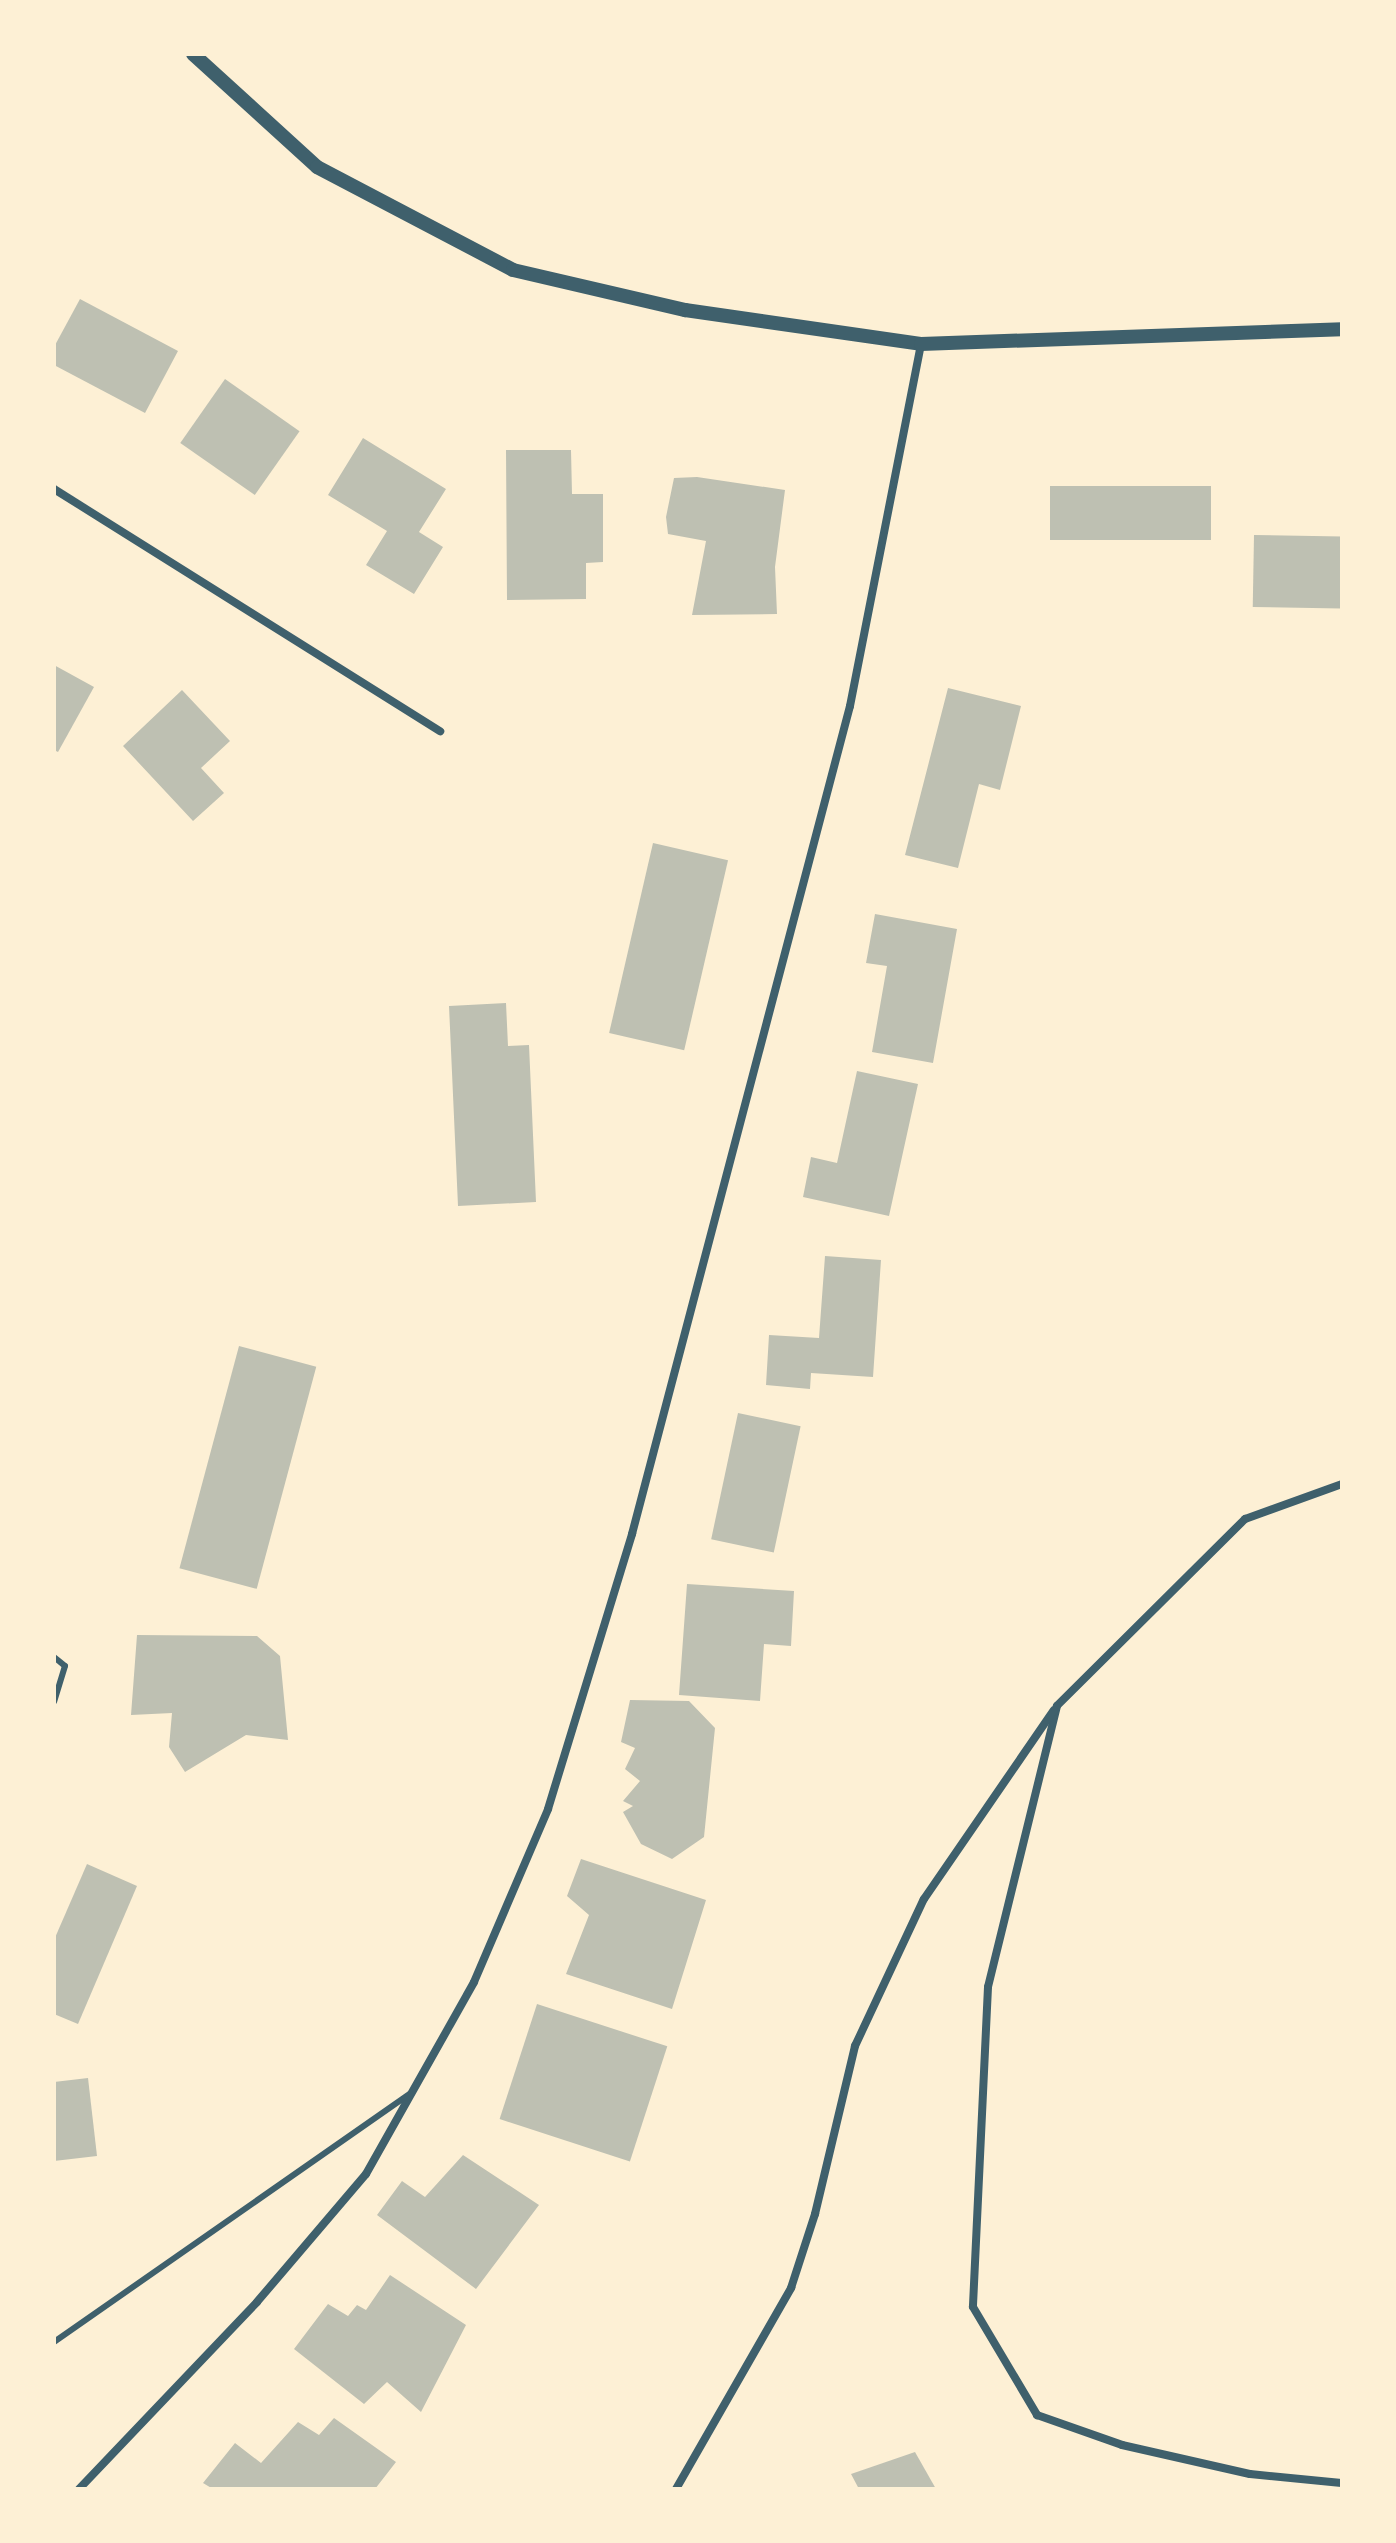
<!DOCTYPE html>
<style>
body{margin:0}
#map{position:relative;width:1396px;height:2543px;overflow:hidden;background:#fdf0d5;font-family:Signika,sans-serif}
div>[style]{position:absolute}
.building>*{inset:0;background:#bec0b2;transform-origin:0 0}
.service>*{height:6px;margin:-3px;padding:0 3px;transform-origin:3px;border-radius:3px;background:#3f606c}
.minor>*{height:8px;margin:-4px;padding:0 4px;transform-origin:4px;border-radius:4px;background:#3f606c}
.tertiary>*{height:14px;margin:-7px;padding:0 7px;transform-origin:7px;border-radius:7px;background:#3f606c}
span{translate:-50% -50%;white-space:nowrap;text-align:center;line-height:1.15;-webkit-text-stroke:8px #fdf0d5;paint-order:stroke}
.frame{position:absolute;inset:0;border:56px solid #fdf0d5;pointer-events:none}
</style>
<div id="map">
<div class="building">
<i style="clip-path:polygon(80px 299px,178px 351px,145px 413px,54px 365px,54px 347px)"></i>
<i style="left:225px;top:379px;width:91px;height:78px;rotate:35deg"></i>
<i style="clip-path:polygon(363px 438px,446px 489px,419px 532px,443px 547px,414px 594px,366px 565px,387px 531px,328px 495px)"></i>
<i style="clip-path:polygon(506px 450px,571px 450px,572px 494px,603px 494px,603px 562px,586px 563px,586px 599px,507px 600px)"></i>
<i style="clip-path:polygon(697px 477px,785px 490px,775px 567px,777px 614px,692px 615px,706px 541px,668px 534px,666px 517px,674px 478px)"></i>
<i style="left:1050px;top:486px;width:161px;height:54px"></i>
<i style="left:1254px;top:535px;width:88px;height:72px;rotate:1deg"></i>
<i style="clip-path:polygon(54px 665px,94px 687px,58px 752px,54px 750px)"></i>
<i style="clip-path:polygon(948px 688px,1021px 706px,1000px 790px,979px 784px,958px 868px,905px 855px)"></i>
<i style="clip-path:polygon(182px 690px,230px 741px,201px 768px,224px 793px,193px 821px,123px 746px)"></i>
<i style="left:653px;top:843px;width:77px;height:195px;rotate:13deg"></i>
<i style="clip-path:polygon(875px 914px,957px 929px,933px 1063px,872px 1052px,887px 966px,866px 963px)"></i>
<i style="clip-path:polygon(506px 1003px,508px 1046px,529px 1045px,536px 1202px,458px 1206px,449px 1006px)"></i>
<i style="clip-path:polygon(857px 1071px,918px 1084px,889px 1216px,803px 1197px,811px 1157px,837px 1163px)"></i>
<i style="clip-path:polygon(825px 1256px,881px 1260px,873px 1377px,811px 1373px,810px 1389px,766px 1385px,769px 1335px,819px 1338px)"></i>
<i style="left:239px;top:1346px;width:80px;height:230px;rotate:15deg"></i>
<i style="left:738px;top:1413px;width:64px;height:129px;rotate:12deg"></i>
<i style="clip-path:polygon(687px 1584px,794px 1591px,791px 1646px,764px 1644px,760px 1701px,679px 1695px)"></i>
<i style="clip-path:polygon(137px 1635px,257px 1636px,280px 1656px,288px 1740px,246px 1735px,185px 1772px,169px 1747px,172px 1713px,131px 1715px)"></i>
<i style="clip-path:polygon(630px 1700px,689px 1701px,715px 1728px,704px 1837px,672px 1859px,641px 1844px,623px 1812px,633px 1806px,623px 1801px,640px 1781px,625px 1769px,635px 1748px,621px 1742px)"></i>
<i style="clip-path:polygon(581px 1859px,706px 1900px,672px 2009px,566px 1974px,589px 1915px,567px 1896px)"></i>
<i style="clip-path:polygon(87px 1864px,137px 1886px,78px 2024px,54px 2014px,54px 1940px)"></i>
<i style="left:537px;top:2004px;width:137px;height:121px;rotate:18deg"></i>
<i style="clip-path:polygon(88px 2078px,97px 2156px,54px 2161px,54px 2082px)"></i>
<i style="clip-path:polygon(463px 2155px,539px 2205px,476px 2289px,377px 2215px,402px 2181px,425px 2197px)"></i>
<i style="clip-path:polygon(390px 2275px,466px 2325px,421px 2412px,387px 2382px,364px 2404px,294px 2349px,328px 2304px,348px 2316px,357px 2305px,366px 2310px)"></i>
<i style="clip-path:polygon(334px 2418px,396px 2462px,375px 2489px,213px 2489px,203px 2483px,235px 2443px,261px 2463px,298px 2422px,319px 2435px)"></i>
<i style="clip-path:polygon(915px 2452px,936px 2489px,859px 2489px,851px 2474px)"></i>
</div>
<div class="service">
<i style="left:54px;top:1657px;width:14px;rotate:39deg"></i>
<i style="left:65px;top:1666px;width:37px;rotate:107deg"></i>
<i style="left:54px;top:2342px;width:433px;rotate:-34.9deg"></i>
</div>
<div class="minor">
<i style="left:54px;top:489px;width:456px;rotate:32.1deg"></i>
<i style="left:1342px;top:1484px;width:103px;rotate:160.2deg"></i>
<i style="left:1245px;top:1519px;width:265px;rotate:135.2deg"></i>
<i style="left:1057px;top:1706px;width:289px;rotate:103.8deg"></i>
<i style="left:988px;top:1987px;width:320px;rotate:92.7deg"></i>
<i style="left:973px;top:2307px;width:126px;rotate:59.3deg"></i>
<i style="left:1037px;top:2415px;width:90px;rotate:19.4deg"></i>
<i style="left:1122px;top:2445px;width:131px;rotate:12.8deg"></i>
<i style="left:1250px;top:2474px;width:92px;rotate:5.6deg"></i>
<i style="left:79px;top:2489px;width:258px;rotate:-46.4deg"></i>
<i style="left:257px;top:2302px;width:168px;rotate:-49.6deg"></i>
<i style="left:366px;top:2174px;width:220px;rotate:-60.6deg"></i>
<i style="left:474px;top:1982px;width:188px;rotate:-66.8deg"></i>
<i style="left:548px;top:1809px;width:288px;rotate:-73deg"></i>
<i style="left:632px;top:1534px;width:856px;rotate:-75.25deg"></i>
<i style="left:850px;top:706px;width:369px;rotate:-78.9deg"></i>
<i style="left:676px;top:2489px;width:232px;rotate:-60.2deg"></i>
<i style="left:791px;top:2288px;width:78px;rotate:-72deg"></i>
<i style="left:815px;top:2214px;width:173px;rotate:-76.6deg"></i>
<i style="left:855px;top:2046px;width:162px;rotate:-64.9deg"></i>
<i style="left:924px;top:1899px;width:229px;rotate:-55.5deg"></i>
</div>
<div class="tertiary">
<i style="left:193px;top:54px;width:168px;rotate:42.3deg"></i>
<i style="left:317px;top:167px;width:221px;rotate:27.7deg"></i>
<i style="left:513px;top:270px;width:177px;rotate:13.1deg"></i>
<i style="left:685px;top:310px;width:238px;rotate:8.2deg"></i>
<i style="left:921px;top:344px;width:421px;rotate:-2deg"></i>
</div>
<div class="frame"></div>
</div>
